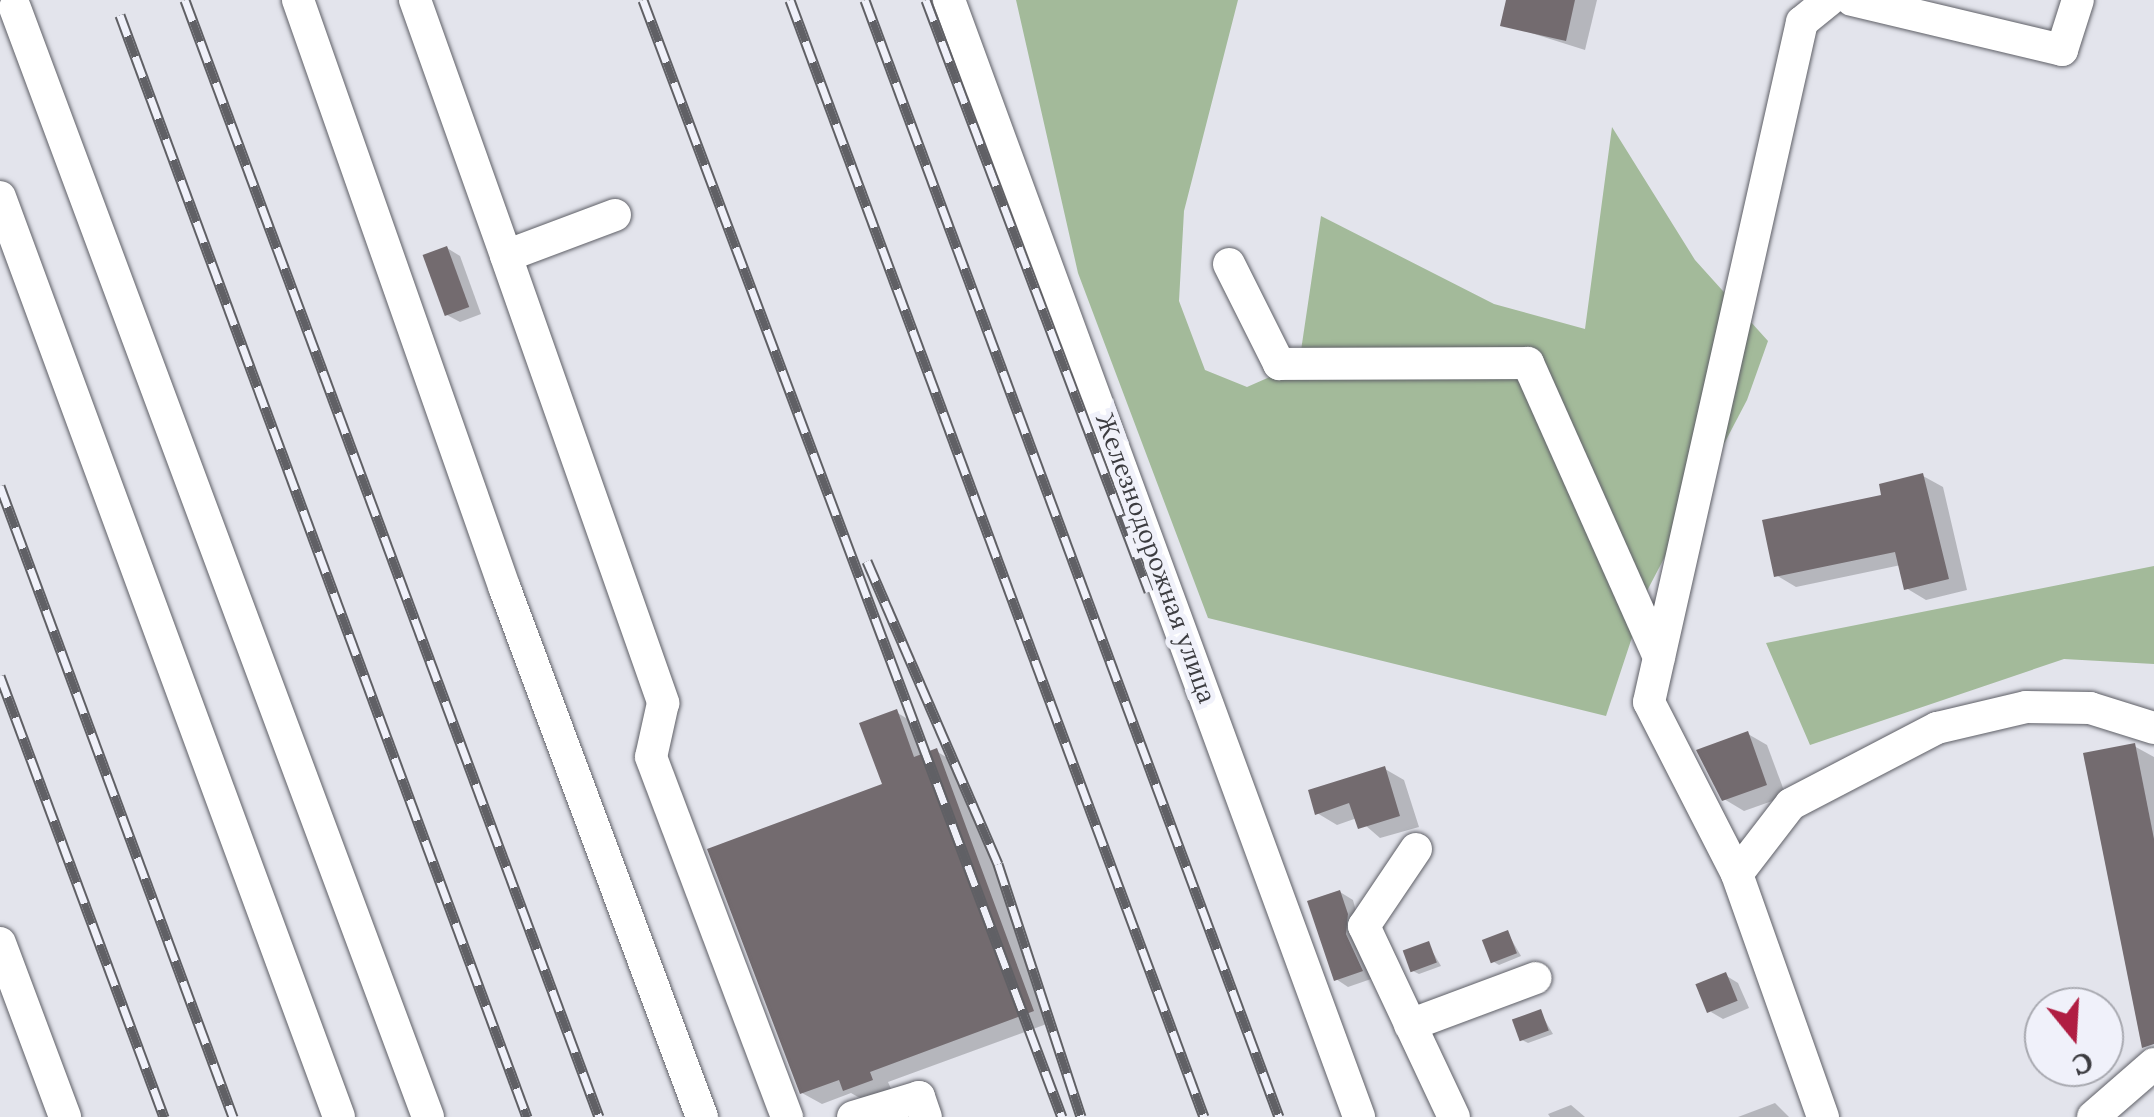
<!DOCTYPE html>
<meta charset="utf-8">
<style>
body{margin:0}
#map{position:relative;width:2154px;height:1117px;overflow:hidden;background:#e3e4ec;font-family:Lora,serif}
div>[style]{position:absolute}
.green>*{inset:0;background:#a3ba9a}
.shadow>*{inset:0;background:#0003}
.building>*{inset:0;background:#736b6f;transform-origin:0 0}
.roads{filter:drop-shadow(0 0 2px #5f6067) drop-shadow(0 0 2px #5f6067)}
.minor>*{height:32px;margin:-16px;padding:0 16px;transform-origin:16px;border-radius:16px;background:#fff}
.rail>*{height:11px;margin-top:-5.5px;transform-origin:0;background:repeating-linear-gradient(90deg,#f0f1fa 0 22px,#606065 0 44px);box-sizing:border-box;border-block:2px solid #606065}
span{translate:-50% -50%;white-space:nowrap;text-align:center;line-height:1.15;-webkit-text-stroke:10px #f0f1fa;paint-order:stroke}
.street-label{font-size:25px;color:#3c3c40}
.north{position:absolute;left:2024px;top:987px;width:100px;height:100px;box-sizing:border-box;background:#f0f1fa;border:2px solid #a8a9b0;border-radius:50%;rotate:162deg;font-size:28px;font-weight:700;line-height:40px;text-align:center;color:#3c3c40}
.north::after{content:'';display:block;margin:auto;width:35px;height:45px;background:#b01d42;clip-path:polygon(50% 0,100% 100%,50% 72%,0 100%)}
</style>
<div id="map">
<div class="green">
<i style="clip-path:polygon(1016px 0,1238px 0,1184px 211px,1179px 301px,1205px 370px,1247px 387px,1299px 364px,1321px 216px,1494px 304px,1585px 329px,1612px 127px,1695px 260px,1768px 341px,1747px 400px,1648px 589px,1606px 716px,1208px 618px,1078px 273px)"></i>
<i style="clip-path:polygon(2154px 566px,2154px 664px,2064px 659px,1810px 745px,1766px 643px)"></i>
</div>
<div class="shadow">
<i style="clip-path:polygon(1509px 0,1597px 0,1585px 50px,1503px 24px)"></i>
<i style="clip-path:polygon(447px 248px,460px 256px,481px 314px,460px 322px,447px 315px)"></i>
<i style="clip-path:polygon(1923px 476px,1943px 487px,1967px 590px,1926px 600px,1906px 588px,1901px 565px,1796px 587px,1776px 575px)"></i>
<i style="clip-path:polygon(896px 712px,916px 724px,928px 754px,936px 751px,956px 763px,1052px 1022px,888px 1082px,892px 1091px,865px 1101px,851px 1093px,822px 1104px,802px 1093px,885px 786px)"></i>
<i style="clip-path:polygon(1748px 734px,1767px 745px,1786px 796px,1744px 811px,1724px 799px)"></i>
<i style="clip-path:polygon(2134px 746px,2154px 757px,2154px 1030px)"></i>
<i style="clip-path:polygon(1385px 769px,1404px 780px,1419px 827px,1380px 838px,1357px 818px,1337px 825px,1317px 813px)"></i>
<i style="clip-path:polygon(1340px 892px,1353px 900px,1374px 978px,1348px 987px,1336px 979px)"></i>
<i style="clip-path:polygon(1507px 932px,1521px 956px,1499px 965px,1494px 962px)"></i>
<i style="clip-path:polygon(1428px 944px,1441px 966px,1419px 974px,1413px 971px)"></i>
<i style="clip-path:polygon(1725px 975px,1738px 983px,1749px 1008px,1723px 1019px,1711px 1012px)"></i>
<i style="clip-path:polygon(1540px 1012px,1553px 1034px,1528px 1043px,1522px 1040px)"></i>
<i style="clip-path:polygon(1775px 1103px,1789px 1117px,1738px 1117px)"></i>
<i style="clip-path:polygon(1571px 1105px,1585px 1117px,1550px 1117px,1548px 1114px)"></i>
</div>
<div class="building">
<i style="clip-path:polygon(1506px 0,1575px 0,1566px 41px,1500px 26px)"></i>
<i style="left:447px;top:246px;width:65px;height:26px;rotate:70deg"></i>
<i style="clip-path:polygon(1923px 473px,1949px 579px,1904px 590px,1895px 552px,1774px 577px,1762px 520px,1881px 495px,1879px 484px)"></i>
<i style="clip-path:polygon(897px 709px,914px 757px,937px 748px,1034px 1011px,870px 1072px,873px 1080px,843px 1091px,839px 1080px,800px 1094px,707px 849px,882px 784px,859px 723px)"></i>
<i style="clip-path:polygon(1748px 731px,1767px 785px,1722px 801px,1696px 750px)"></i>
<i style="clip-path:polygon(2135px 743px,2154px 839px,2154px 1044px,2142px 1048px,2083px 753px)"></i>
<i style="clip-path:polygon(1385px 766px,1400px 816px,1358px 829px,1349px 803px,1315px 815px,1308px 790px)"></i>
<i style="clip-path:polygon(1340px 890px,1348px 914px,1346px 934px,1363px 971px,1334px 981px,1307px 901px)"></i>
<i style="left:1508px;top:930px;width:25px;height:28px;rotate:69deg"></i>
<i style="left:1429px;top:941px;width:23px;height:28px;rotate:70deg"></i>
<i style="left:1726px;top:972px;width:31px;height:33px;rotate:68deg"></i>
<i style="left:1541px;top:1009px;width:23px;height:31px;rotate:70deg"></i>
</div>
<div class="roads">
<div class="minor">
<i style="left:298px;top:0;width:624px;rotate:70.64deg"></i>
<i style="left:505px;top:589px;width:564px;rotate:69.54deg"></i>
<i style="left:415px;top:0;width:272px;rotate:70.4deg"></i>
<i style="left:949px;top:0;width:1190px;rotate:69.84deg"></i>
<i style="left:1852px;top:0;width:216px;rotate:13.4deg"></i>
<i style="left:2062px;top:50px;width:52px;rotate:-72.3deg"></i>
<i style="left:15px;top:8px;width:1183px;rotate:69.57deg"></i>
<i style="left:0;top:197px;width:980px;rotate:69.77deg"></i>
<i style="left:615px;top:215px;width:116px;rotate:159.4deg"></i>
<i style="left:506px;top:256px;width:474px;rotate:70.6deg"></i>
<i style="left:663px;top:703px;width:55px;rotate:102.5deg"></i>
<i style="left:651px;top:757px;width:385px;rotate:69.3deg"></i>
<i style="left:1229px;top:264px;width:112px;rotate:63.4deg"></i>
<i style="left:1279px;top:364px;width:249px;rotate:-0.2deg"></i>
<i style="left:1528px;top:363px;width:322px;rotate:66deg"></i>
<i style="left:1416px;top:849px;width:93px;rotate:124deg"></i>
<i style="left:1364px;top:926px;width:211px;rotate:64.8deg"></i>
<i style="left:1737px;top:874px;width:88px;rotate:-52.4deg"></i>
<i style="left:1791px;top:804px;width:165px;rotate:-27.5deg"></i>
<i style="left:1937px;top:728px;width:91px;rotate:-13.3deg"></i>
<i style="left:2026px;top:707px;width:64px;rotate:0.9deg"></i>
<i style="left:2090px;top:708px;width:67px;rotate:17.4deg"></i>
<i style="left:0;top:943px;width:186px;rotate:69.5deg"></i>
<i style="left:1410px;top:1025px;width:134px;rotate:-20.5deg"></i>
<i style="left:853px;top:1117px;width:69px;rotate:-16.9deg"></i>
<i style="left:919px;top:1097px;width:21px;rotate:71deg"></i>
<i style="left:1823px;top:1117px;width:258px;rotate:-109.5deg"></i>
<i style="left:1737px;top:874px;width:193px;rotate:-117.1deg"></i>
<i style="left:1649px;top:702px;width:697px;rotate:-77.32deg"></i>
<i style="left:1802px;top:22px;width:35px;rotate:-39deg"></i>
<i style="left:2093px;top:1117px;width:81px;rotate:-41deg"></i>
</div>
</div>
<div class="rail">
<i style="left:185px;top:0;width:1191px;rotate:69.66deg"></i>
<i style="left:643px;top:0;width:1193px;rotate:69.44deg"></i>
<i style="left:790px;top:0;width:1191px;rotate:69.66deg"></i>
<i style="left:865px;top:0;width:1191px;rotate:69.66deg"></i>
<i style="left:926px;top:0;width:632px;rotate:69.33deg"></i>
<i style="left:120px;top:15px;width:1175px;rotate:69.73deg"></i>
<i style="left:0;top:486px;width:673px;rotate:69.73deg"></i>
<i style="left:867px;top:561px;width:330px;rotate:66.6deg"></i>
<i style="left:998px;top:864px;width:266px;rotate:71.8deg"></i>
<i style="left:0;top:676px;width:471px;rotate:69.6deg"></i>
</div>
<div class="street-label">
<span style="left:1156px;top:558px;rotate:70deg">Железнодорожная улица</span>
</div>
<div class="north">С</div>
</div>
